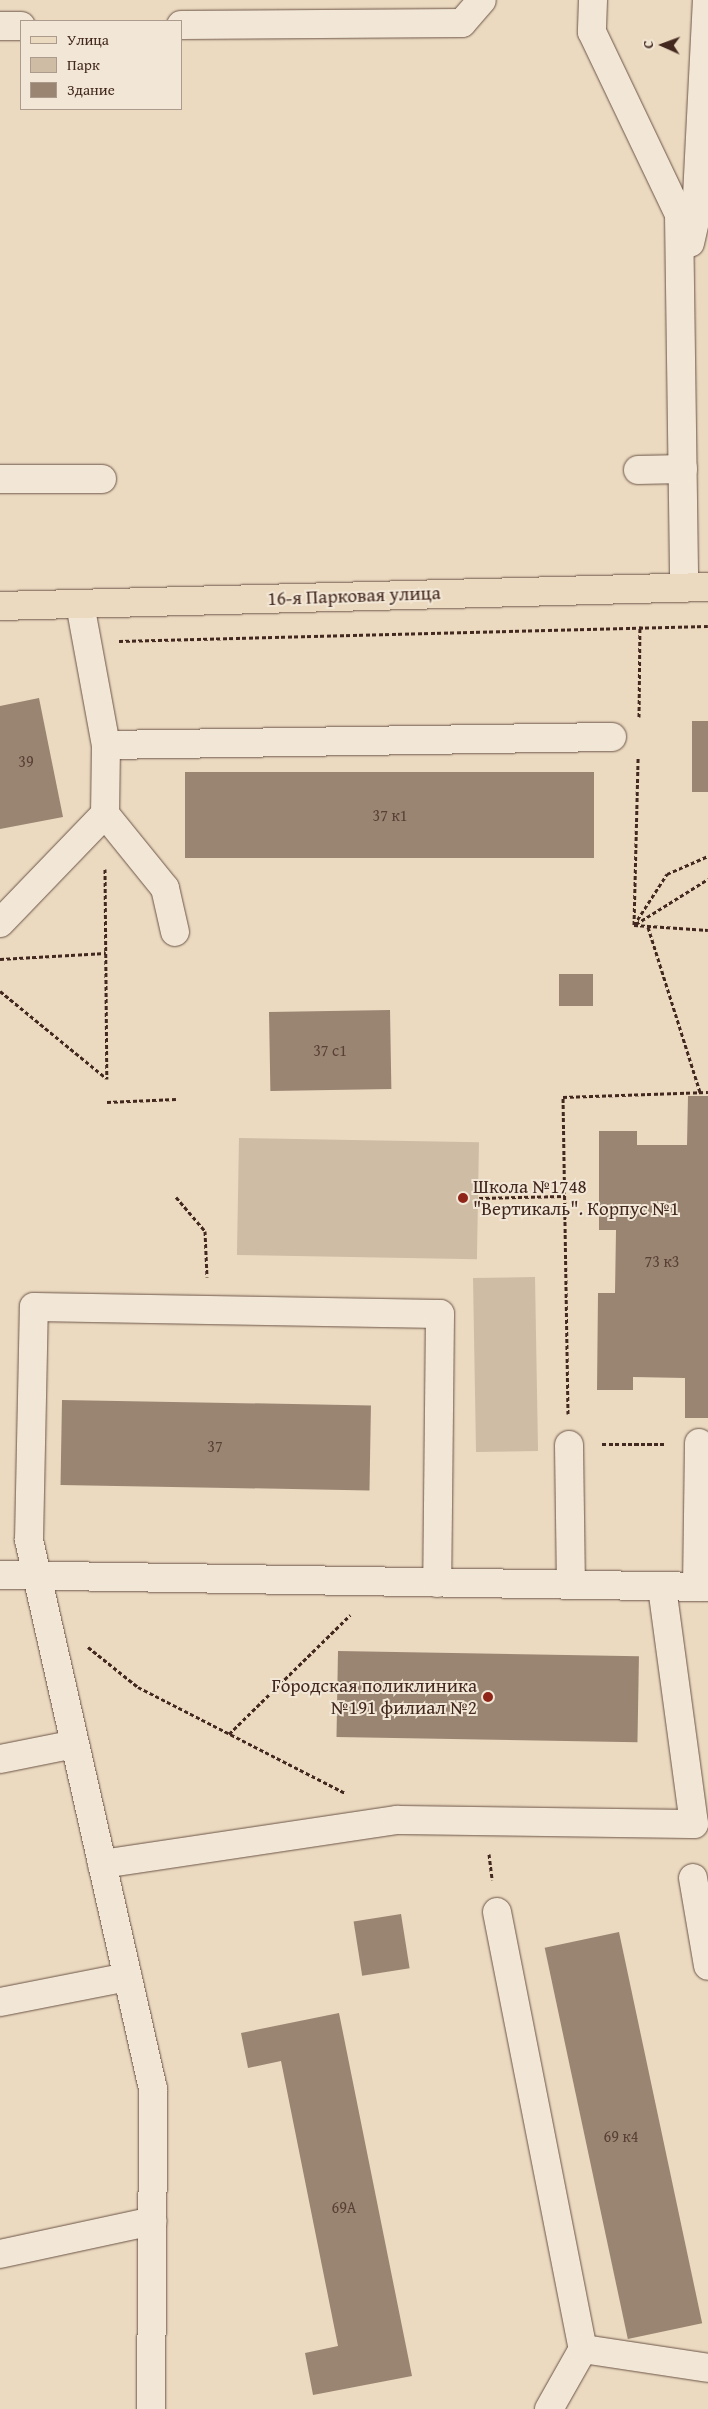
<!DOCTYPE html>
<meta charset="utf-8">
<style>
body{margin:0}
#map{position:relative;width:708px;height:2409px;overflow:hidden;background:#ebdac0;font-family:"Gentium Book Plus",serif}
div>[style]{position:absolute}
.green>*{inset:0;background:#cebca5;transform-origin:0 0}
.building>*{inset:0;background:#9a8573;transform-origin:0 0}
.path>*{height:3px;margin-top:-1.5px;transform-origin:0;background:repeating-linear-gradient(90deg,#43281f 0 4px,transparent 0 6.5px)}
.roads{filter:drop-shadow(0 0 1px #6d5447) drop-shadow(0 0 1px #6d5447)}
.minor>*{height:28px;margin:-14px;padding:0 14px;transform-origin:14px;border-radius:14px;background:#f2e7d6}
.major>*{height:28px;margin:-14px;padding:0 14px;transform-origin:14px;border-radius:14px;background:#ebdac0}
.dots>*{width:14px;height:14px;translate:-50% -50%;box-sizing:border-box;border:2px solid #f2e7d6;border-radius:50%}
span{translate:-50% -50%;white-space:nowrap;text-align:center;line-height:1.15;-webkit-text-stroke:4px #f2e7d6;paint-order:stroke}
.number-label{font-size:16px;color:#593f34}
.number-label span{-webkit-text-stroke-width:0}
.street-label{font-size:19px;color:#43281f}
.poi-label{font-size:19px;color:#43281f}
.left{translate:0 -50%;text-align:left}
.right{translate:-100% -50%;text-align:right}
.legend{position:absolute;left:20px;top:20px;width:162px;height:90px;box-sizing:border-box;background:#f2e7d6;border:1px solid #ac9b8d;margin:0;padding:6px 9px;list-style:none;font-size:15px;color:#43281f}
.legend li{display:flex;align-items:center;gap:10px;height:25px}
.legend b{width:25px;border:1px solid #ac9b8d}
.north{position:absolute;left:638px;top:20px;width:50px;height:50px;-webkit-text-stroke:4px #f2e7d6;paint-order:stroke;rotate:272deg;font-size:14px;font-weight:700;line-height:20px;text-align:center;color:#43281f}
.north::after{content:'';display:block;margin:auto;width:18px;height:22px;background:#43281f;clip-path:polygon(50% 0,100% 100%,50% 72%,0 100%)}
</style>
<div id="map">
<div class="green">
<i style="left:239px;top:1138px;width:240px;height:117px;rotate:1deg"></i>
<i style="left:535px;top:1277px;width:174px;height:62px;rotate:89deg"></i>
</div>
<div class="building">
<i style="clip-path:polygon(39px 698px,63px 817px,0 829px,0 706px)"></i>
<i style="left:692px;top:721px;width:16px;height:71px"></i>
<i style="left:185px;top:772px;width:409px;height:86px"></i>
<i style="left:559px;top:974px;width:34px;height:32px"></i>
<i style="left:390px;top:1010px;width:79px;height:121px;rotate:89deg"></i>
<i style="clip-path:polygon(688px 1096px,708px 1096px,708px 1418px,685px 1418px,685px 1378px,633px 1377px,633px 1390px,597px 1390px,598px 1293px,615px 1293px,616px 1230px,599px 1230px,599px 1131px,637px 1131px,637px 1145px,687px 1145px)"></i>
<i style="left:62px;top:1400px;width:309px;height:85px;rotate:1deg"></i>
<i style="left:338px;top:1651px;width:301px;height:86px;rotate:1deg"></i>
<i style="left:401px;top:1914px;width:55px;height:48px;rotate:81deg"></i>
<i style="left:619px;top:1932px;width:400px;height:76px;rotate:78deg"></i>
<i style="clip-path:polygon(339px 2013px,412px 2376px,313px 2395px,305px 2353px,338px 2346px,281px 2061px,248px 2068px,241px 2033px)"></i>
</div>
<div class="path">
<i style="left:119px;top:641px;width:589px;rotate:-1.46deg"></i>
<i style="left:639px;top:717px;width:91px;rotate:-89.4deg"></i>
<i style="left:105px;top:869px;width:210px;rotate:89.5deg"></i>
<i style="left:636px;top:924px;width:85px;rotate:-32deg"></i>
<i style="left:634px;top:925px;width:167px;rotate:-88.6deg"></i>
<i style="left:634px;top:925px;width:61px;rotate:-57.1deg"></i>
<i style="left:667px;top:874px;width:45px;rotate:-23.7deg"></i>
<i style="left:634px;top:925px;width:74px;rotate:3.9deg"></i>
<i style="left:648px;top:927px;width:173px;rotate:72.5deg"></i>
<i style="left:0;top:959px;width:106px;rotate:-3.2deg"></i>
<i style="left:0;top:991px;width:137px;rotate:39.4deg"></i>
<i style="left:107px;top:1102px;width:69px;rotate:-2.5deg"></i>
<i style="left:176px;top:1197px;width:45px;rotate:49.5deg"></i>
<i style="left:205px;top:1231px;width:46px;rotate:87.5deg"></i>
<i style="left:479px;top:1198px;width:86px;rotate:-1.3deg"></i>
<i style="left:568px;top:1414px;width:317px;rotate:-90.9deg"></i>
<i style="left:563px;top:1097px;width:145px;rotate:-2deg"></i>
<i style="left:602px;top:1444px;width:64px"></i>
<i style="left:88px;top:1647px;width:64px;rotate:38.7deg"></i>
<i style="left:138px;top:1687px;width:233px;rotate:27.1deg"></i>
<i style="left:229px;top:1734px;width:170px;rotate:-44.5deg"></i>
<i style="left:489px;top:1854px;width:26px;rotate:83deg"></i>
</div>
<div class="roads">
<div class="minor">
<i style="left:593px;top:0;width:32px;rotate:92deg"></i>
<i style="left:592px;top:32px;width:202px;rotate:64.5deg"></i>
<i style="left:679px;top:214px;width:374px;rotate:89.2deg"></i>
<i style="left:181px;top:25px;width:281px;rotate:-0.4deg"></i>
<i style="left:462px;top:23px;width:30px;rotate:-49deg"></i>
<i style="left:0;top:26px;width:21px"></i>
<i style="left:690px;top:243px;width:28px;rotate:-77deg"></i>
<i style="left:696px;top:216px;width:216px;rotate:-87.1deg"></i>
<i style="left:638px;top:470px;width:45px;rotate:-1.3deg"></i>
<i style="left:0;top:479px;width:102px"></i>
<i style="left:80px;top:604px;width:143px;rotate:79.6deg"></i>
<i style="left:106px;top:745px;width:69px;rotate:90.8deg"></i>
<i style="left:105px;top:814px;width:95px;rotate:51deg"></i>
<i style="left:165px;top:888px;width:45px;rotate:77.2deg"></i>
<i style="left:106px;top:745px;width:506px;rotate:-0.91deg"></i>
<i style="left:0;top:923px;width:151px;rotate:-46.1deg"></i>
<i style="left:569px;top:1445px;width:140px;rotate:89.2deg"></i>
<i style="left:0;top:1575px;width:708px;rotate:0.97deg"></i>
<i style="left:697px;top:1587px;width:144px;rotate:-89.2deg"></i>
<i style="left:0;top:1759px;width:76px;rotate:-11.3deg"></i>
<i style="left:102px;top:1864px;width:298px;rotate:-8.5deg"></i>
<i style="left:397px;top:1820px;width:297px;rotate:0.8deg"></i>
<i style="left:694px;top:1824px;width:239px;rotate:-97.7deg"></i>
<i style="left:693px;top:1878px;width:89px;rotate:80.3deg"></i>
<i style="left:497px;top:1912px;width:445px;rotate:78.9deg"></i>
<i style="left:583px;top:2349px;width:69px;rotate:119.5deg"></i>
<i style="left:0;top:2002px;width:130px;rotate:-11.1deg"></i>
<i style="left:0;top:2254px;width:156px;rotate:-12.2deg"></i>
<i style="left:583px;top:2349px;width:126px;rotate:8.6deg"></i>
<i style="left:151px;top:2409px;width:320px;rotate:-89.6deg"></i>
<i style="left:153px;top:2089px;width:563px;rotate:-102.73deg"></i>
<i style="left:29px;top:1540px;width:233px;rotate:-88.8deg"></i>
<i style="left:34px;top:1307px;width:406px;rotate:1deg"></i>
<i style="left:440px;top:1314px;width:269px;rotate:90.6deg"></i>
</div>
<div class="major">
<i style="left:0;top:606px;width:708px;rotate:-1.54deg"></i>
</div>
</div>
<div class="dots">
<i style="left:463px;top:1198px;background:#8f2418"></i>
<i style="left:488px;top:1697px;background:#8f2418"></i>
</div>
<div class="number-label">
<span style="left:26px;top:761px">39</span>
<span style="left:390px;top:815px">37 к1</span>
<span style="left:330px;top:1050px">37 с1</span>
<span style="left:662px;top:1261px">73 к3</span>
<span style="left:215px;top:1446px">37</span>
<span style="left:621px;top:2136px">69 к4</span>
<span style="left:344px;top:2207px">69А</span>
</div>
<div class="street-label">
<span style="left:354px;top:596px;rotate:-2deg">16-я Парковая улица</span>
</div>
<div class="poi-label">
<span class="left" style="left:473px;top:1198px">Школа №1748<br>"Вертикаль". Корпус №1</span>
<span class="right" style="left:477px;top:1697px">Городская поликлиника<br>№191 филиал №2</span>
</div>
<ul class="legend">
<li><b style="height:6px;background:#ebdac0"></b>Улица</li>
<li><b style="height:14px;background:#cebca5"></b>Парк</li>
<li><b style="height:14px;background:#9a8573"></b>Здание</li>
</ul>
<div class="north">С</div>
</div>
